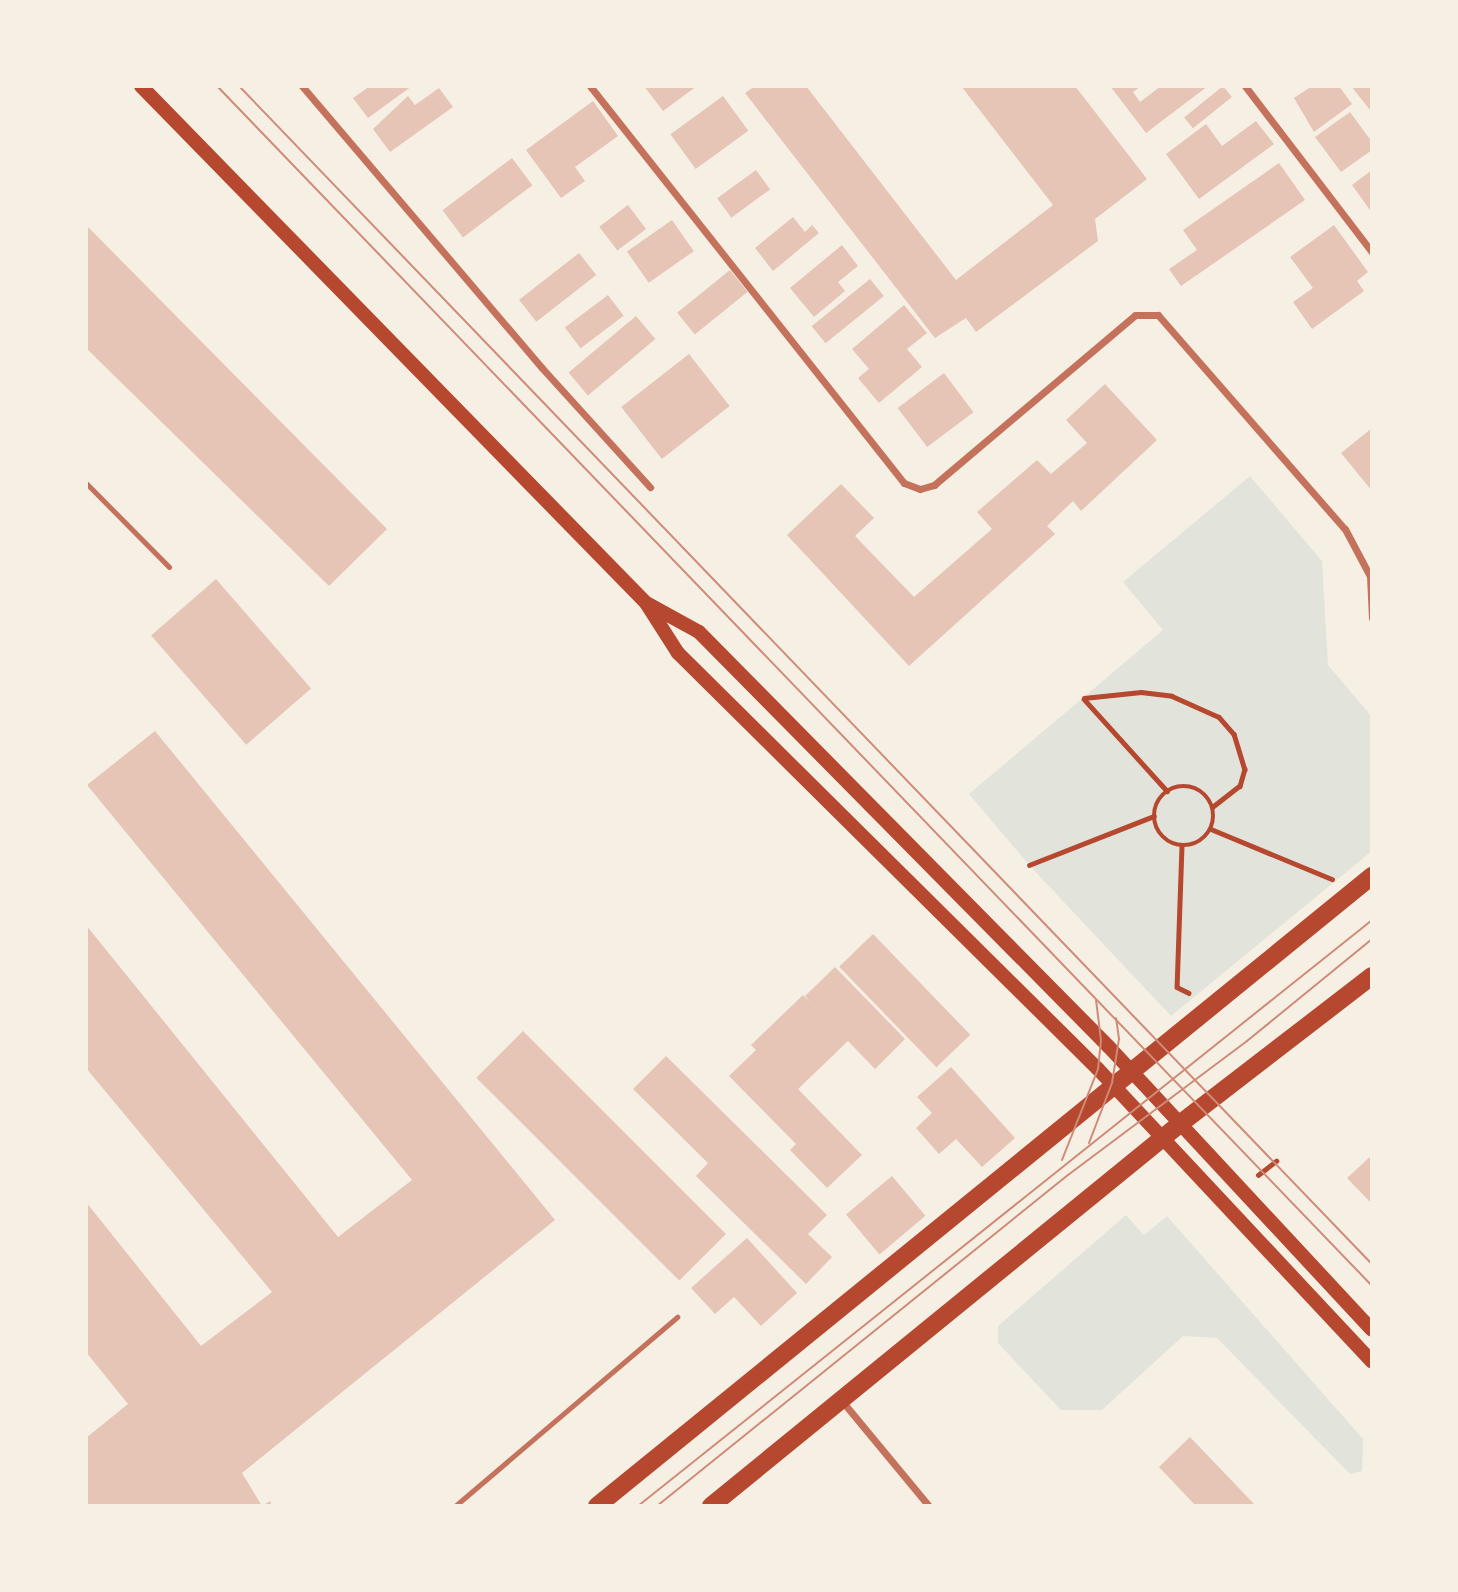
<!DOCTYPE html>
<style>
body{margin:0}
#map{position:relative;width:1458px;height:1592px;overflow:hidden;background:#f6efe4;font-family:"Archivo Narrow",sans-serif}
div>[style]{position:absolute}
.green>*{inset:0;background:#e2e4dc}
.building>*{inset:0;background:#e6c5b7;transform-origin:0 0}
.path>*{height:4.5px;margin:-2.25px;padding:0 2.25px;transform-origin:2.25px;border-radius:2.25px;background:#b5482f}
.path>.ring{margin:-2.25px;padding:0;box-sizing:content-box;background:none;border:4.5px solid #b5482f;border-radius:50%}
.service>*{height:5px;margin:-2.5px;padding:0 2.5px;transform-origin:2.5px;border-radius:2.5px;background:#c5725c}
.minor>*{height:7px;margin:-3.5px;padding:0 3.5px;transform-origin:3.5px;border-radius:3.5px;background:#c5725c}
.secondary>*{height:14px;margin:-7px;padding:0 7px;transform-origin:7px;border-radius:7px;background:#b5482f}
.primary>*{height:18px;margin:-9px;padding:0 9px;transform-origin:9px;border-radius:9px;background:#b5482f}
.tram>*{height:2px;margin:-1px;padding:0 1px;transform-origin:1px;border-radius:1px;background:#cf8b77}
span{translate:-50% -50%;white-space:nowrap;text-align:center;line-height:1.15;-webkit-text-stroke:7px #f6efe4;paint-order:stroke}
.frame{position:absolute;inset:0;border:88px solid #f6efe4;pointer-events:none}
</style>
<div id="map">
<div class="green">
<i style="clip-path:polygon(1250px 476px,1322px 561px,1328px 665px,1372px 717px,1372px 851px,1171px 1016px,1029px 865px,969px 794px,1163px 630px,1123px 582px)"></i>
<i style="clip-path:polygon(1126px 1215px,1144px 1235px,1167px 1216px,1363px 1439px,1362px 1471px,1350px 1474px,1217px 1338px,1183px 1336px,1102px 1410px,1061px 1410px,998px 1343px,998px 1326px)"></i>
</div>
<div class="building">
<i style="clip-path:polygon(370px 86px,412px 86px,368px 118px,353px 98px)"></i>
<i style="clip-path:polygon(644px 86px,697px 86px,663px 111px)"></i>
<i style="clip-path:polygon(755px 86px,806px 86px,956px 280px,1053px 205px,961px 86px,1075px 86px,1147px 179px,1095px 219px,1098px 241px,976px 332px,966px 318px,935px 338px,745px 93px)"></i>
<i style="clip-path:polygon(1110px 86px,1141px 86px,1133px 92px,1140px 102px,1161px 86px,1208px 86px,1146px 133px)"></i>
<i style="left:1223px;top:86px;width:14px;height:50px;rotate:51deg"></i>
<i style="clip-path:polygon(1312px 86px,1339px 86px,1352px 104px,1314px 132px,1294px 98px)"></i>
<i style="clip-path:polygon(1351px 86px,1372px 86px,1372px 109px,1370px 110px)"></i>
<i style="clip-path:polygon(439px 88px,453px 107px,390px 152px,373px 129px,408px 96px,415px 105px)"></i>
<i style="left:723px;top:96px;width:43px;height:65px;rotate:54deg"></i>
<i style="clip-path:polygon(593px 101px,618px 136px,575px 167px,585px 181px,561px 198px,526px 150px)"></i>
<i style="clip-path:polygon(1350px 112px,1372px 142px,1372px 150px,1341px 172px,1315px 137px)"></i>
<i style="clip-path:polygon(1256px 121px,1274px 144px,1199px 199px,1166px 154px,1206px 124px,1222px 146px)"></i>
<i style="left:512px;top:158px;width:34px;height:87px;rotate:53deg"></i>
<i style="clip-path:polygon(1279px 163px,1305px 200px,1181px 286px,1169px 269px,1197px 250px,1183px 230px)"></i>
<i style="left:756px;top:170px;width:24px;height:48px;rotate:54deg"></i>
<i style="clip-path:polygon(1372px 170px,1372px 213px,1352px 185px)"></i>
<i style="left:628px;top:205px;width:30px;height:36px;rotate:53deg"></i>
<i style="clip-path:polygon(793px 217px,805px 232px,812px 225px,819px 233px,773px 271px,755px 248px)"></i>
<i style="left:672px;top:220px;width:38px;height:55px;rotate:55deg"></i>
<i style="clip-path:polygon(86px 225px,387px 529px,329px 586px,86px 348px)"></i>
<i style="clip-path:polygon(1334px 225px,1368px 272px,1357px 281px,1364px 291px,1312px 329px,1293px 302px,1313px 288px,1290px 257px)"></i>
<i style="clip-path:polygon(842px 245px,858px 266px,838px 282px,845px 291px,814px 317px,790px 288px)"></i>
<i style="left:579px;top:253px;width:28px;height:76px;rotate:52deg"></i>
<i style="left:730px;top:270px;width:28px;height:68px;rotate:51deg"></i>
<i style="left:870px;top:279px;width:22px;height:75px;rotate:51deg"></i>
<i style="left:608px;top:295px;width:26px;height:54px;rotate:53deg"></i>
<i style="clip-path:polygon(904px 305px,927px 333px,907px 349px,922px 367px,879px 403px,858px 378px,869px 369px,852px 349px)"></i>
<i style="left:636px;top:316px;width:30px;height:88px;rotate:50deg"></i>
<i style="left:689px;top:354px;width:66px;height:86px;rotate:52deg"></i>
<i style="left:944px;top:373px;width:49px;height:58px;rotate:53deg"></i>
<i style="clip-path:polygon(1105px 384px,1157px 440px,1081px 511px,1073px 501px,1047px 526px,1055px 534px,909px 666px,787px 535px,841px 484px,874px 518px,855px 536px,914px 597px,992px 529px,977px 512px,1037px 460px,1051px 474px,1087px 443px,1066px 420px)"></i>
<i style="clip-path:polygon(1372px 428px,1372px 491px,1341px 453px)"></i>
<i style="left:216px;top:579px;width:145px;height:86px;rotate:49deg"></i>
<i style="clip-path:polygon(155px 731px,555px 1220px,242px 1473px,262px 1506px,270px 1501px,272px 1506px,86px 1506px,86px 1438px,128px 1404px,86px 1352px,86px 1202px,201px 1346px,272px 1292px,86px 1068px,86px 925px,338px 1237px,412px 1180px,87px 785px)"></i>
<i style="left:873px;top:934px;width:140px;height:47px;rotate:46deg"></i>
<i style="clip-path:polygon(835px 967px,905px 1039px,875px 1069px,848px 1041px,798px 1089px,862px 1155px,827px 1188px,790px 1150px,796px 1144px,729px 1076px,756px 1050px,751px 1045px,803px 995px,810px 1002px,805px 996px)"></i>
<i style="left:523px;top:1031px;width:287px;height:66px;rotate:45deg"></i>
<i style="clip-path:polygon(666px 1056px,827px 1215px,808px 1234px,832px 1257px,806px 1284px,696px 1176px,708px 1163px,633px 1089px)"></i>
<i style="clip-path:polygon(951px 1067px,1015px 1138px,982px 1167px,956px 1139px,939px 1154px,916px 1128px,932px 1113px,917px 1097px)"></i>
<i style="clip-path:polygon(1372px 1155px,1372px 1204px,1347px 1178px)"></i>
<i style="left:892px;top:1176px;width:52px;height:60px;rotate:50deg"></i>
<i style="clip-path:polygon(747px 1238px,797px 1293px,761px 1326px,734px 1297px,715px 1314px,691px 1288px)"></i>
<i style="clip-path:polygon(1190px 1437px,1256px 1506px,1196px 1506px,1159px 1467px)"></i>
</div>
<div class="path">
<i style="left:1084px;top:698px;width:57px;rotate:-6deg"></i>
<i style="left:1141px;top:692px;width:31px;rotate:7deg"></i>
<i style="left:1172px;top:696px;width:51px;rotate:24.1deg"></i>
<i style="left:1219px;top:717px;width:23px;rotate:49deg"></i>
<i style="left:1234px;top:734px;width:37px;rotate:73deg"></i>
<i style="left:1245px;top:769px;width:18px;rotate:106deg"></i>
<i style="left:1240px;top:786px;width:34px;rotate:142deg"></i>
<i style="left:1084px;top:699px;width:124px;rotate:47.9deg"></i>
<i class="ring" style="left:1154px;top:786px;width:55.5px;height:55.5px"></i>
<i style="left:1211px;top:829px;width:131px;rotate:22.5deg"></i>
<i style="left:1182px;top:846px;width:141px;rotate:92deg"></i>
<i style="left:1177px;top:987px;width:13px;rotate:27deg"></i>
<i style="left:1029px;top:865px;width:134px;rotate:-21.4deg"></i>
<i style="left:1258px;top:1175px;width:23px;rotate:-38deg"></i>
</div>
<div class="service">
<i style="left:86px;top:483px;width:118px;rotate:45.3deg"></i>
<i style="left:455px;top:1506px;width:292px;rotate:-40.4deg"></i>
</div>
<div class="minor">
<i style="left:302px;top:86px;width:370px;rotate:49.6deg"></i>
<i style="left:542px;top:368px;width:161px;rotate:47.8deg"></i>
<i style="left:590px;top:86px;width:506px;rotate:51.66deg"></i>
<i style="left:904px;top:483px;width:17px;rotate:21deg"></i>
<i style="left:920px;top:489px;width:15px;rotate:-16deg"></i>
<i style="left:934px;top:485px;width:263px;rotate:-40.2deg"></i>
<i style="left:1135px;top:315px;width:23px"></i>
<i style="left:1158px;top:315px;width:284px;rotate:48.9deg"></i>
<i style="left:1345px;top:529px;width:53px;rotate:62deg"></i>
<i style="left:1370px;top:576px;width:42px;rotate:87.3deg"></i>
<i style="left:1245px;top:86px;width:209px;rotate:52.6deg"></i>
<i style="left:842px;top:1401px;width:136px;rotate:50.4deg"></i>
</div>
<div class="secondary">
<i style="left:141px;top:86px;width:723px;rotate:45.67deg"></i>
<i style="left:646px;top:603px;width:59px;rotate:57.4deg"></i>
<i style="left:678px;top:653px;width:591px;rotate:44.73deg"></i>
<i style="left:1098px;top:1069px;width:401px;rotate:46.9deg"></i>
<i style="left:648px;top:604px;width:58px;rotate:28.8deg"></i>
<i style="left:699px;top:632px;width:583px;rotate:45.35deg"></i>
<i style="left:1109px;top:1047px;width:386px;rotate:47.1deg"></i>
</div>
<div class="primary">
<i style="left:597px;top:1506px;width:999px;rotate:-39.11deg"></i>
<i style="left:711px;top:1506px;width:606px;rotate:-39.18deg"></i>
<i style="left:1181px;top:1123px;width:241px;rotate:-37.6deg"></i>
</div>
<div class="tram">
<i style="left:217px;top:86px;width:1666px;rotate:46.09deg"></i>
<i style="left:239px;top:86px;width:1634px;rotate:46.12deg"></i>
<i style="left:1089px;top:1143px;width:64px;rotate:-69deg"></i>
<i style="left:1112px;top:1083px;width:45px;rotate:-81deg"></i>
<i style="left:1119px;top:1039px;width:21px;rotate:-98deg"></i>
<i style="left:1062px;top:1160px;width:98px;rotate:-68.4deg"></i>
<i style="left:1098px;top:1069px;width:29px;rotate:-84deg"></i>
<i style="left:1101px;top:1040px;width:40px;rotate:-97.1deg"></i>
<i style="left:638px;top:1506px;width:939px;rotate:-38.6deg"></i>
<i style="left:657px;top:1506px;width:528px;rotate:-38.85deg"></i>
<i style="left:1068px;top:1175px;width:224px;rotate:-36.8deg"></i>
<i style="left:1247px;top:1041px;width:161px;rotate:-39.2deg"></i>
</div>
<div class="frame"></div>
</div>
